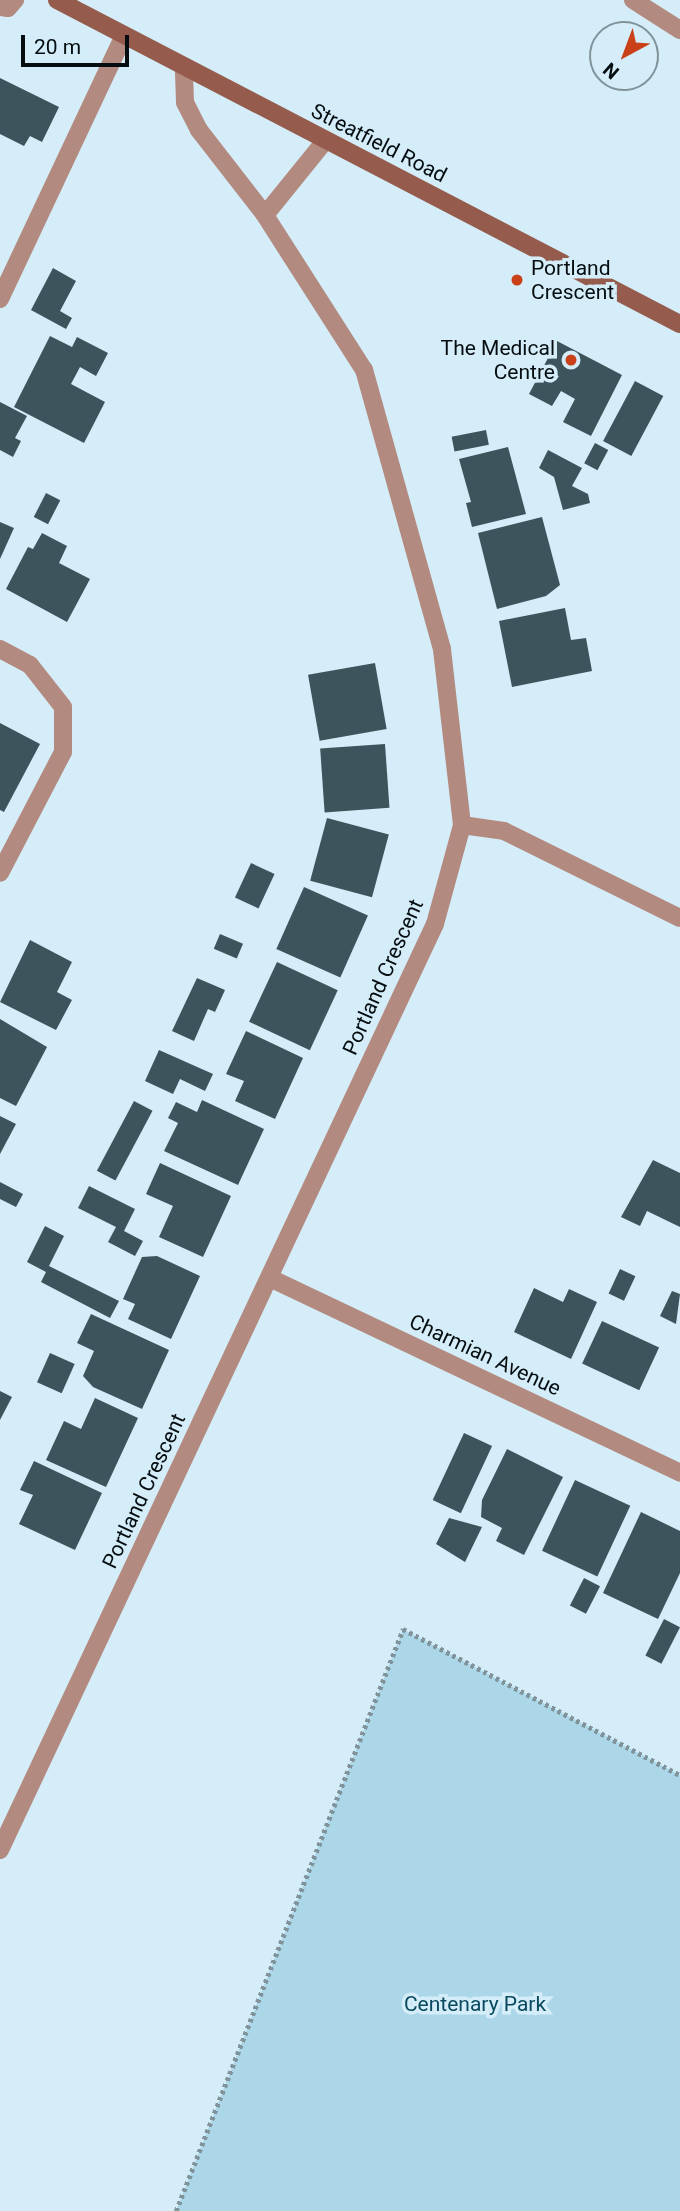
<!DOCTYPE html>
<style>
body{margin:0}
#map{position:relative;width:680px;height:2211px;overflow:hidden;background:#d4edf8;font-family:Roboto,sans-serif}
div>[style]{position:absolute}
.green>*{inset:0;background:#abd7e9}
.building>*{inset:0;background:#3e545c;transform-origin:0 0}
.path>*{height:4.5px;margin-top:-2.25px;transform-origin:0;background:repeating-linear-gradient(90deg,#80929a 0 3.5px,transparent 0 7px)}
.lane>*{height:18px;margin:-9px;padding:0 9px;transform-origin:9px;border-radius:9px;background:#b38a7f}
.street>*{height:18px;margin:-9px;padding:0 9px;transform-origin:9px;border-radius:9px;background:#b38a7f}
.secondary>*{height:18px;margin:-9px;padding:0 9px;transform-origin:9px;border-radius:9px;background:#955c4d}
.dots>*{width:19px;height:19px;translate:-50% -50%;box-sizing:border-box;border:4px solid #d4edf8;border-radius:50%}
span{translate:-50% -50%;white-space:nowrap;text-align:center;line-height:1.15;-webkit-text-stroke:7px #d4edf8;paint-order:stroke}
.street-label{font-size:21px;color:#050d10}
.poi-label{font-size:21px;color:#050d10}
.left{translate:0 -50%;text-align:left}
.right{translate:-100% -50%;text-align:right}
.park-label{font-size:21px;color:#094a5f}
.north{position:absolute;left:589px;top:21px;width:70px;height:70px;box-sizing:border-box;background:#d4edf8;border:2px solid #81939b;border-radius:50%;rotate:221deg;font-size:19px;font-weight:700;line-height:28px;text-align:center;color:#050d10}
.north::after{content:'';display:block;margin:auto;width:24px;height:32px;background:#c94019;clip-path:polygon(50% 0,100% 100%,50% 72%,0 100%)}
.scale{position:absolute;left:21px;top:35px;width:108px;height:32px;box-sizing:border-box;border:4px solid #050d10;border-top:0;padding-left:9px;font-size:21px;line-height:24px;white-space:nowrap;color:#050d10;-webkit-text-stroke:5px #d4edf8;paint-order:stroke}
</style>
<div id="map">
<div class="green">
<i style="clip-path:polygon(403px 1629px,680px 1775px,680px 2211px,176px 2211px)"></i>
</div>
<div class="building">
<i style="clip-path:polygon(0 78px,59px 107px,42px 142px,30px 136px,24px 146px,0 134px)"></i>
<i style="clip-path:polygon(53px 268px,76px 281px,60px 311px,72px 318px,66px 329px,31px 310px)"></i>
<i style="clip-path:polygon(50px 336px,72px 347px,77px 337px,108px 353px,96px 376px,80px 367px,71px 384px,105px 402px,84px 443px,14px 407px)"></i>
<i style="clip-path:polygon(557px 341px,622px 375px,591px 436px,563px 422px,575px 399px,561px 391px,552px 406px,529px 394px)"></i>
<i style="left:635px;top:381px;width:32px;height:68px;rotate:28deg"></i>
<i style="clip-path:polygon(0 402px,27px 416px,15px 438px,21px 441px,13px 457px,0 450px)"></i>
<i style="left:486px;top:430px;width:15px;height:35px;rotate:79deg"></i>
<i style="left:595px;top:443px;width:15px;height:23px;rotate:28deg"></i>
<i style="clip-path:polygon(508px 447px,526px 514px,472px 527px,466px 503px,471px 502px,459px 459px)"></i>
<i style="clip-path:polygon(548px 450px,582px 468px,572px 486px,588px 494px,590px 503px,563px 510px,554px 477px,539px 468px)"></i>
<i style="left:46px;top:493px;width:16px;height:27px;rotate:27deg"></i>
<i style="clip-path:polygon(542px 517px,560px 585px,546px 596px,497px 609px,478px 533px)"></i>
<i style="clip-path:polygon(0 522px,14px 528px,0 559px)"></i>
<i style="clip-path:polygon(42px 533px,67px 546px,59px 563px,90px 579px,67px 622px,6px 589px,28px 547px,33px 549px)"></i>
<i style="clip-path:polygon(565px 608px,571px 640px,586px 638px,592px 671px,512px 687px,499px 621px)"></i>
<i style="left:375px;top:663px;width:67px;height:68px;rotate:80deg"></i>
<i style="clip-path:polygon(0 723px,40px 744px,4px 812px,0 810px)"></i>
<i style="left:385px;top:744px;width:64px;height:65px;rotate:86deg"></i>
<i style="left:327px;top:818px;width:64px;height:65px;rotate:15deg"></i>
<i style="left:251px;top:863px;width:26px;height:38px;rotate:25deg"></i>
<i style="left:304px;top:887px;width:70px;height:68px;rotate:24deg"></i>
<i style="left:220px;top:934px;width:25px;height:16px;rotate:23deg"></i>
<i style="clip-path:polygon(30px 940px,72px 962px,57px 992px,72px 1000px,56px 1030px,0 1002px)"></i>
<i style="left:277px;top:962px;width:67px;height:66px;rotate:25deg"></i>
<i style="clip-path:polygon(197px 978px,225px 990px,215px 1012px,208px 1009px,194px 1041px,172px 1031px)"></i>
<i style="clip-path:polygon(0 1019px,47px 1047px,16px 1106px,0 1098px)"></i>
<i style="clip-path:polygon(246px 1031px,303px 1058px,275px 1119px,235px 1101px,244px 1081px,226px 1074px)"></i>
<i style="clip-path:polygon(159px 1050px,213px 1074px,205px 1091px,180px 1079px,173px 1094px,145px 1081px)"></i>
<i style="clip-path:polygon(202px 1100px,264px 1129px,238px 1185px,164px 1151px,178px 1123px,168px 1118px,176px 1102px,197px 1112px)"></i>
<i style="left:134px;top:1101px;width:21px;height:79px;rotate:28deg"></i>
<i style="clip-path:polygon(0 1116px,16px 1124px,0 1154px)"></i>
<i style="clip-path:polygon(653px 1160px,680px 1173px,680px 1227px,647px 1211px,640px 1226px,621px 1217px)"></i>
<i style="clip-path:polygon(160px 1163px,231px 1196px,203px 1257px,159px 1237px,173px 1206px,146px 1194px)"></i>
<i style="clip-path:polygon(0 1182px,23px 1194px,16px 1207px,0 1199px)"></i>
<i style="clip-path:polygon(89px 1186px,135px 1209px,124px 1231px,143px 1241px,135px 1256px,108px 1242px,116px 1227px,78px 1208px)"></i>
<i style="clip-path:polygon(45px 1226px,64px 1236px,49px 1266px,119px 1301px,110px 1318px,41px 1282px,46px 1272px,27px 1262px)"></i>
<i style="clip-path:polygon(157px 1256px,200px 1276px,171px 1339px,128px 1319px,135px 1304px,123px 1299px,142px 1257px)"></i>
<i style="left:620px;top:1269px;width:17px;height:27px;rotate:25deg"></i>
<i style="clip-path:polygon(534px 1288px,563px 1302px,569px 1289px,597px 1302px,571px 1359px,514px 1332px)"></i>
<i style="clip-path:polygon(672px 1291px,680px 1294px,676px 1324px,660px 1316px)"></i>
<i style="clip-path:polygon(91px 1314px,169px 1350px,142px 1409px,93px 1387px,83px 1376px,94px 1351px,77px 1343px)"></i>
<i style="left:602px;top:1321px;width:63px;height:47px;rotate:25deg"></i>
<i style="left:50px;top:1353px;width:27px;height:32px;rotate:24deg"></i>
<i style="clip-path:polygon(0 1391px,12px 1397px,0 1420px)"></i>
<i style="clip-path:polygon(95px 1398px,138px 1418px,106px 1487px,46px 1460px,64px 1421px,81px 1429px)"></i>
<i style="left:464px;top:1433px;width:31px;height:74px;rotate:25deg"></i>
<i style="clip-path:polygon(507px 1449px,563px 1477px,524px 1555px,496px 1541px,502px 1528px,481px 1517px,482px 1500px)"></i>
<i style="clip-path:polygon(34px 1461px,102px 1493px,75px 1550px,19px 1524px,33px 1495px,20px 1490px)"></i>
<i style="left:575px;top:1480px;width:61px;height:78px;rotate:25deg"></i>
<i style="clip-path:polygon(641px 1512px,680px 1531px,680px 1573px,658px 1619px,603px 1593px)"></i>
<i style="clip-path:polygon(449px 1518px,482px 1527px,465px 1562px,436px 1544px)"></i>
<i style="left:584px;top:1578px;width:18px;height:31px;rotate:27deg"></i>
<i style="left:664px;top:1619px;width:18px;height:41px;rotate:27deg"></i>
</div>
<div class="path">
<i style="left:176px;top:2211px;width:625px;rotate:-68.69deg"></i>
<i style="left:403px;top:1629px;width:313px;rotate:27.8deg"></i>
</div>
<div class="lane">
<i style="left:633px;top:0;width:56px;rotate:32.6deg"></i>
</div>
<div class="street">
<i style="left:0;top:7px;width:8px;rotate:7deg"></i>
<i style="left:8px;top:8px;width:11px;rotate:-49deg"></i>
<i style="left:265px;top:215px;width:95px;rotate:-51deg"></i>
<i style="left:0;top:299px;width:291px;rotate:-64.8deg"></i>
<i style="left:0;top:649px;width:34px;rotate:28deg"></i>
<i style="left:30px;top:665px;width:53px;rotate:51.8deg"></i>
<i style="left:63px;top:707px;width:45px;rotate:90deg"></i>
<i style="left:63px;top:752px;width:136px;rotate:117.5deg"></i>
<i style="left:462px;top:825px;width:42px;rotate:8.1deg"></i>
<i style="left:504px;top:831px;width:196px;rotate:26.3deg"></i>
<i style="left:270px;top:1278px;width:454px;rotate:25.4deg"></i>
<i style="left:0;top:1850px;width:1023px;rotate:-64.84deg"></i>
<i style="left:435px;top:924px;width:103px;rotate:-74.7deg"></i>
<i style="left:462px;top:825px;width:177px;rotate:-96.5deg"></i>
<i style="left:442px;top:649px;width:290px;rotate:-105.6deg"></i>
<i style="left:364px;top:370px;width:184px;rotate:-122.6deg"></i>
<i style="left:265px;top:215px;width:108px;rotate:-127.8deg"></i>
<i style="left:199px;top:130px;width:31px;rotate:-117deg"></i>
<i style="left:185px;top:102px;width:34px;rotate:-92deg"></i>
</div>
<div class="secondary">
<i style="left:57px;top:0;width:702px;rotate:27.48deg"></i>
</div>
<div class="dots">
<i style="left:517px;top:280px;background:#c94019"></i>
<i style="left:571px;top:360px;background:#c94019"></i>
</div>
<div class="street-label">
<span style="left:379px;top:143px;rotate:27deg">Streatfield Road</span>
<span style="left:383px;top:977px;rotate:-66deg">Portland Crescent</span>
<span style="left:485px;top:1355px;rotate:25deg">Charmian Avenue</span>
<span style="left:144px;top:1491px;rotate:-65deg">Portland Crescent</span>
</div>
<div class="poi-label">
<span class="left" style="left:531px;top:280px">Portland<br>Crescent</span>
<span class="right" style="left:555px;top:360px">The Medical<br>Centre</span>
</div>
<div class="park-label">
<span style="left:475px;top:2004px">Centenary Park</span>
</div>
<div class="north">N</div>
<div class="scale">20 m</div>
</div>
